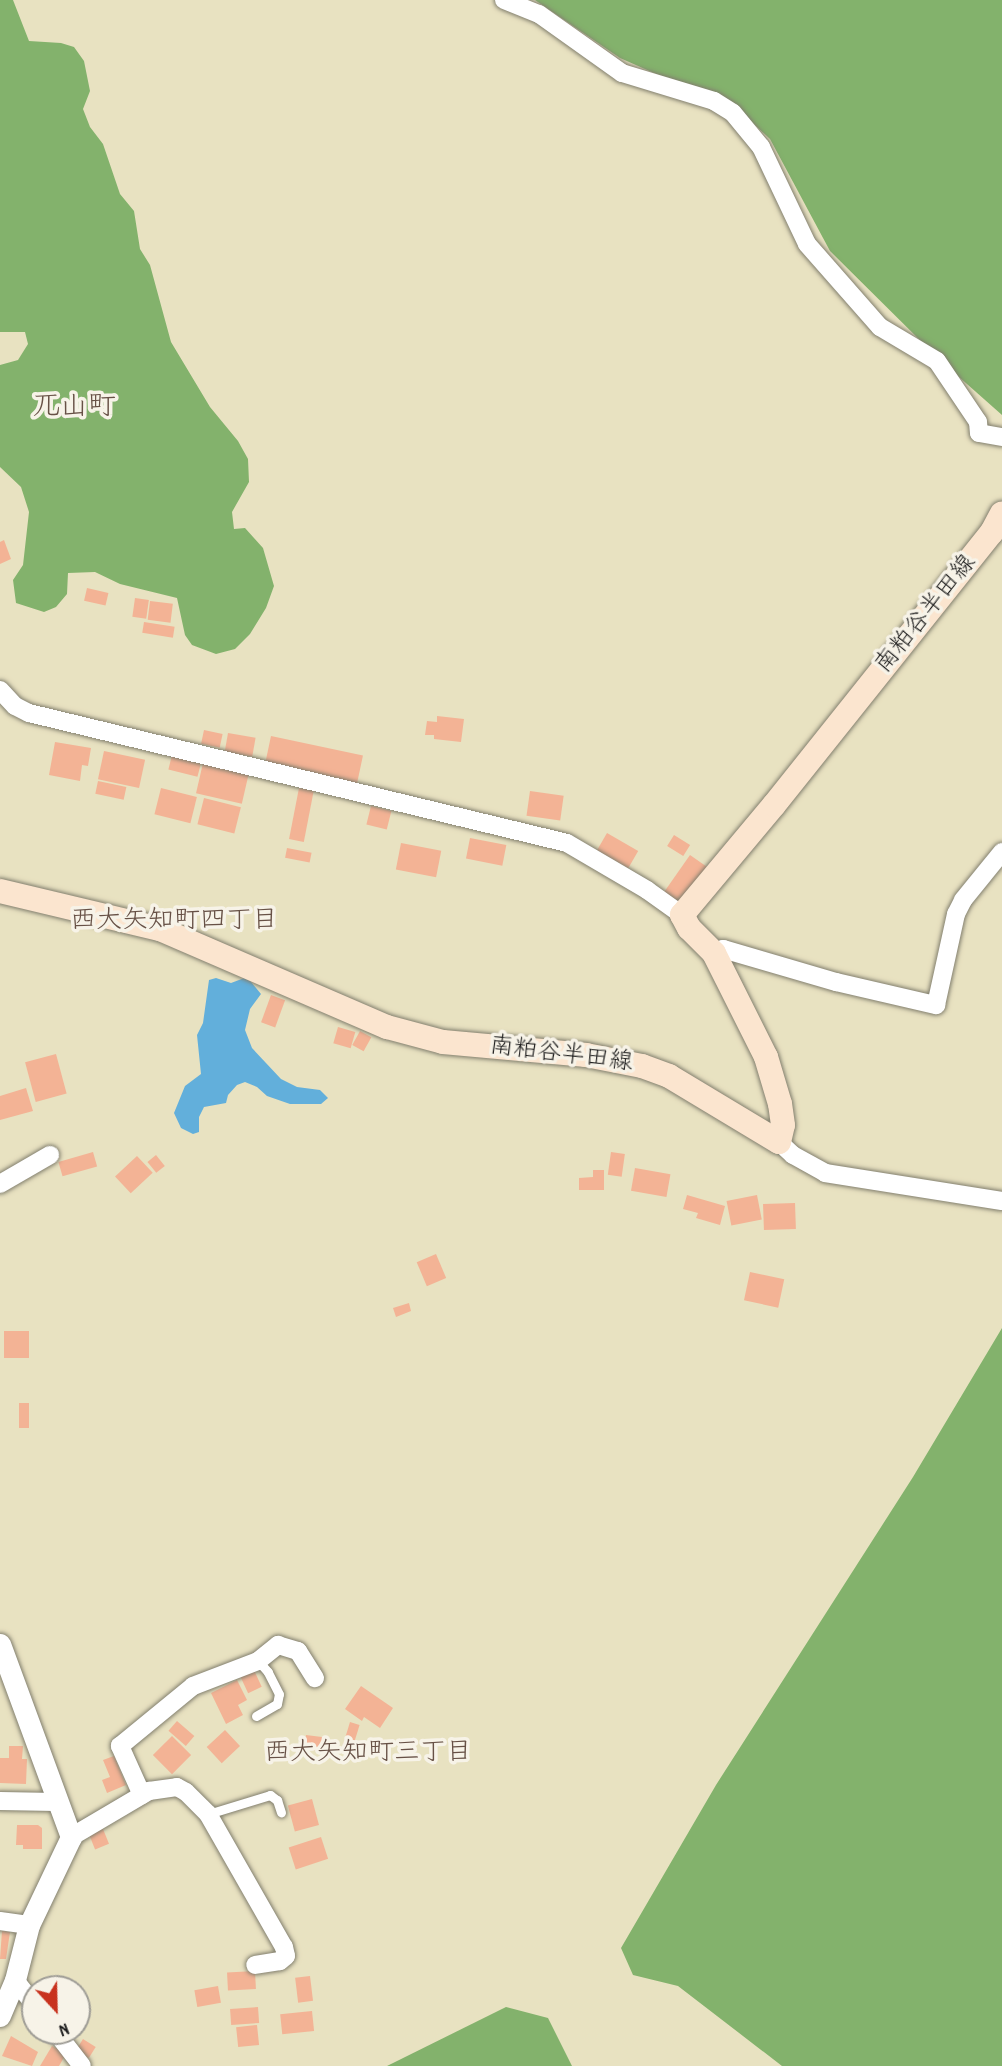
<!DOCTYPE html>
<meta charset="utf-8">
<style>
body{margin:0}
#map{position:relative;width:1002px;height:2066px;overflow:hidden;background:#e8e2c1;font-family:Dekko,"Klee One",sans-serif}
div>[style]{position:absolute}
.forest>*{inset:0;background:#83b26c}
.water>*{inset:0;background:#62afdb}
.building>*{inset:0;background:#f3b395;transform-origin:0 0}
.roads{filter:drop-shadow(0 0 2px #827f6e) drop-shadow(0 0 2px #827f6e)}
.service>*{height:9px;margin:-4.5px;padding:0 4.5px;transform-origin:4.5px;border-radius:4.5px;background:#fff}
.minor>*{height:18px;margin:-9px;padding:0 9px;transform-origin:9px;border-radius:9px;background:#fff}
.tertiary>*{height:21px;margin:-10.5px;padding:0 10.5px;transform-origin:10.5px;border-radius:10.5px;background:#fff}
.secondary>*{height:24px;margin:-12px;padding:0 12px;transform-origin:12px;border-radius:12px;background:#fbe5cf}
span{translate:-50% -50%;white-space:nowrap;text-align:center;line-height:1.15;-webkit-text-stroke:7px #f7f3e8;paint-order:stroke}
.street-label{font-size:24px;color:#1c1c1c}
.neighbourhood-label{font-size:26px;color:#675146}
.quarter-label{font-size:28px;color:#675146}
.north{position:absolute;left:21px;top:1975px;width:70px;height:70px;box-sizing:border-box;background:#f7f3e8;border:2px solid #9f9d96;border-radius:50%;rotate:158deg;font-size:19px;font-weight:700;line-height:28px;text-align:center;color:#1c1c1c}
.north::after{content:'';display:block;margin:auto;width:24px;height:32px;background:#c8321e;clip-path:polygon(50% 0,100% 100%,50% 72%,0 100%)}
</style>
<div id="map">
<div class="forest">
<i style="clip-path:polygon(0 0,13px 0,29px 41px,61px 43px,74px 47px,84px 61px,90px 91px,83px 109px,90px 127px,103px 144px,120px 194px,134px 211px,140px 249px,150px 265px,171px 342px,210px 407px,238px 441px,248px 459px,249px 482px,232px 512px,234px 529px,245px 528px,263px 548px,274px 586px,266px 608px,250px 634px,235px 649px,216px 654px,192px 645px,185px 635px,177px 598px,120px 584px,95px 572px,68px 573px,67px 594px,56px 607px,44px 612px,16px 603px,13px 580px,23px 565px,29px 512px,21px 487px,0 467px,0 365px,18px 360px,28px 344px,25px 332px,0 332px)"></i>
<i style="clip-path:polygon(535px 0,1002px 0,1002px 415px,941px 361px,830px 251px,770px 139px,740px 111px,620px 58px)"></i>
<i style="clip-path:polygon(1002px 1328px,1002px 2066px,782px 2066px,678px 1986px,633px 1975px,621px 1948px,716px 1785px,913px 1477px)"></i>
<i style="clip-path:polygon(506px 2007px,548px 2018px,572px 2066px,387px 2066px)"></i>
</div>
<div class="water">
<i style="clip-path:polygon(247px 977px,261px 994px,250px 1009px,245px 1030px,252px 1048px,281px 1079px,297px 1087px,320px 1090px,328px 1098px,321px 1104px,290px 1104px,267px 1096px,257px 1087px,245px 1082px,237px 1085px,228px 1095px,226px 1103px,204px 1107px,199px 1117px,199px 1132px,193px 1134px,181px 1128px,174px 1113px,185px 1086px,201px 1074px,197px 1035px,203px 1023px,209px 980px,216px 978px,231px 983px)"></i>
</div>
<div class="building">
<i style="clip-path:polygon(4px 540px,11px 559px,0 564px,0 542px)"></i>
<i style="left:87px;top:588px;width:22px;height:13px;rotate:13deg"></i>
<i style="left:135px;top:598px;width:14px;height:19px;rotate:8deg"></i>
<i style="left:150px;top:601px;width:23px;height:19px;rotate:7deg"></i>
<i style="left:144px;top:622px;width:31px;height:11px;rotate:9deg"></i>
<i style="clip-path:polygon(437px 716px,464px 719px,461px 742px,434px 739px,434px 735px,425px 735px,427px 721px,437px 722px)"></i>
<i style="left:204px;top:730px;width:19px;height:14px;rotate:12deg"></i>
<i style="left:228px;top:733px;width:28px;height:19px;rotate:10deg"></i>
<i style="left:271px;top:736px;width:94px;height:30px;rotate:12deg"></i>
<i style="clip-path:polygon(55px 742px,91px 748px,88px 766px,82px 765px,80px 781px,49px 775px)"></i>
<i style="left:104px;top:751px;width:42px;height:29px;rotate:12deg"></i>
<i style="left:172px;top:755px;width:30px;height:15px;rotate:14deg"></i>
<i style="left:203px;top:763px;width:47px;height:31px;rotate:13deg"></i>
<i style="left:98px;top:781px;width:29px;height:13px;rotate:12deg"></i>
<i style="left:161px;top:788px;width:37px;height:27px;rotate:14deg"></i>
<i style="left:299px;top:788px;width:15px;height:52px;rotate:11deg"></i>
<i style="left:530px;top:791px;width:34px;height:25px;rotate:8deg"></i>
<i style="left:204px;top:798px;width:38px;height:27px;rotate:14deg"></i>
<i style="left:371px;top:806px;width:21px;height:19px;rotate:14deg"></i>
<i style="left:607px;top:833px;width:36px;height:20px;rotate:30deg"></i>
<i style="left:674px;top:835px;width:19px;height:13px;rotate:32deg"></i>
<i style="left:470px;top:838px;width:37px;height:21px;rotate:11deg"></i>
<i style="left:401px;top:843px;width:41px;height:27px;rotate:11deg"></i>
<i style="left:287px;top:848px;width:25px;height:10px;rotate:11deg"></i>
<i style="left:690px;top:855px;width:21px;height:47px;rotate:35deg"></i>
<i style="left:271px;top:995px;width:15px;height:29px;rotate:20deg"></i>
<i style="left:338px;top:1027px;width:18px;height:17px;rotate:16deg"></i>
<i style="left:360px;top:1031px;width:13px;height:16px;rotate:29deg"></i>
<i style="left:56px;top:1054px;width:41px;height:32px;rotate:75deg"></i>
<i style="clip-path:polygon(26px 1088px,33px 1111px,0 1120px,0 1096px)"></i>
<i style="left:93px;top:1152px;width:15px;height:36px;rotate:74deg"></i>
<i style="left:611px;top:1152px;width:14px;height:23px;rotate:8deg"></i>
<i style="left:156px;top:1155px;width:14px;height:11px;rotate:51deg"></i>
<i style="left:137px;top:1156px;width:23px;height:30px;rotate:47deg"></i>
<i style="left:635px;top:1168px;width:36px;height:23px;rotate:10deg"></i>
<i style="clip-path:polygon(593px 1170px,604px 1170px,604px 1190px,579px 1190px,579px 1178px,593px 1177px)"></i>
<i style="clip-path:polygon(687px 1195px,725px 1206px,720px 1225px,696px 1218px,698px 1213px,683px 1209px)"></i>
<i style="left:757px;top:1195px;width:25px;height:31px;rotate:79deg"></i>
<i style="left:795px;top:1203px;width:26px;height:32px;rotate:88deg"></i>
<i style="left:436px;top:1254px;width:26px;height:21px;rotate:67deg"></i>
<i style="left:750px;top:1272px;width:35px;height:29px;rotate:12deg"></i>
<i style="clip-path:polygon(409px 1303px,411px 1311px,396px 1317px,393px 1308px)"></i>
<i style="left:4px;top:1331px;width:25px;height:27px"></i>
<i style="left:19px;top:1403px;width:10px;height:25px"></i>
<i style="left:252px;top:1666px;width:23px;height:15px;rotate:65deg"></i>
<i style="clip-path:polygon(237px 1680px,247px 1700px,238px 1705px,243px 1715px,226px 1724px,211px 1693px)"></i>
<i style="clip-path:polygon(361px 1686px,393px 1708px,380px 1728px,364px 1717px,362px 1721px,345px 1709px)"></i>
<i style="left:177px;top:1721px;width:23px;height:13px;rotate:41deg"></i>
<i style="left:350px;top:1722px;width:10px;height:28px;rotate:17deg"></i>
<i style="left:225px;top:1730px;width:22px;height:25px;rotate:47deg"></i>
<i style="left:306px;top:1735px;width:24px;height:14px;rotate:7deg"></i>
<i style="left:172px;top:1736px;width:27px;height:27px;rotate:45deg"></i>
<i style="clip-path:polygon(9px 1746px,23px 1746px,22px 1759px,27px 1759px,26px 1784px,0 1783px,0 1758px,9px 1758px)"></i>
<i style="clip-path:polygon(114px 1756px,126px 1785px,107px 1793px,102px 1780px,110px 1777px,103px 1760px)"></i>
<i style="left:312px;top:1799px;width:27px;height:25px;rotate:75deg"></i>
<i style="clip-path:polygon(17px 1825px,38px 1825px,42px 1828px,42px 1849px,23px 1849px,23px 1845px,16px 1845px)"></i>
<i style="left:103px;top:1829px;width:16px;height:15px;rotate:68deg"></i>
<i style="left:321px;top:1837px;width:23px;height:34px;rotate:72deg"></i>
<i style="clip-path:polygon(2px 1931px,10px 1932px,6px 1959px,0 1959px)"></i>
<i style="left:255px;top:1971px;width:18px;height:28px;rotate:87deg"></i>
<i style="left:310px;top:1976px;width:25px;height:15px;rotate:83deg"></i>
<i style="left:218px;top:1986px;width:17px;height:24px;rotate:80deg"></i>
<i style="left:258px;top:2007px;width:16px;height:28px;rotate:86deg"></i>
<i style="left:312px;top:2011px;width:20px;height:32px;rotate:84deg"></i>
<i style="left:257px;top:2025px;width:20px;height:21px;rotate:84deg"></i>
<i style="clip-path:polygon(11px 2036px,38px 2052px,32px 2066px,2px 2056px)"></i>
<i style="left:83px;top:2039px;width:15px;height:13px;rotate:32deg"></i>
<i style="clip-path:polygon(52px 2046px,66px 2054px,59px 2066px,40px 2066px)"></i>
</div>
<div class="roads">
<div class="service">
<i style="left:256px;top:1716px;width:24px;rotate:-30deg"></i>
<i style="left:277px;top:1704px;width:10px;rotate:-79deg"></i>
<i style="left:279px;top:1694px;width:25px;rotate:-117deg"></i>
<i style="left:268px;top:1672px;width:15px;rotate:-132deg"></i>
<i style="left:208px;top:1814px;width:65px;rotate:-17deg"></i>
<i style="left:270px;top:1795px;width:9px;rotate:36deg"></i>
<i style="left:277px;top:1800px;width:13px;rotate:72deg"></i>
</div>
<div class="minor">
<i style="left:504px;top:0;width:38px;rotate:22deg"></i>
<i style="left:539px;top:14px;width:102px;rotate:35.4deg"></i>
<i style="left:622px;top:73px;width:96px;rotate:16.9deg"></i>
<i style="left:714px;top:101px;width:22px;rotate:32deg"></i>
<i style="left:733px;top:113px;width:44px;rotate:50.5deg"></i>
<i style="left:761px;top:147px;width:107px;rotate:64.6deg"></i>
<i style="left:807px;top:244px;width:111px;rotate:48.7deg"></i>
<i style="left:880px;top:327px;width:66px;rotate:30.8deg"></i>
<i style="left:937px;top:361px;width:73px;rotate:56.1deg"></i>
<i style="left:978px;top:422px;width:11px;rotate:85deg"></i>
<i style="left:979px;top:433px;width:23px;rotate:10deg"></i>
<i style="left:0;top:690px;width:22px;rotate:47deg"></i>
<i style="left:15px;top:706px;width:16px;rotate:27deg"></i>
<i style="left:29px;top:713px;width:553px;rotate:13.58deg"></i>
<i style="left:567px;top:843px;width:93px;rotate:30.4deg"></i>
<i style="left:647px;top:890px;width:43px;rotate:35.5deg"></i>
<i style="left:714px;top:953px;width:10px;rotate:-24deg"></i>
<i style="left:723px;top:949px;width:118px;rotate:16.3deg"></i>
<i style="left:836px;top:982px;width:103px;rotate:13deg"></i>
<i style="left:936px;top:1005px;width:93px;rotate:-77.6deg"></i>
<i style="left:956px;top:914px;width:16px;rotate:-63deg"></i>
<i style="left:963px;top:900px;width:62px;rotate:-50.9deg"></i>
<i style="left:779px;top:1142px;width:19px;rotate:43deg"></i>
<i style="left:793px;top:1155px;width:37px;rotate:29deg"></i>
<i style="left:825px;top:1173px;width:179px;rotate:9deg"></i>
<i style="left:0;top:1184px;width:58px;rotate:-30.1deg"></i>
<i style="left:142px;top:1795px;width:54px;rotate:-114.2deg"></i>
<i style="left:120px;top:1746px;width:94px;rotate:-39.4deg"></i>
<i style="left:193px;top:1686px;width:70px;rotate:-21deg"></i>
<i style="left:258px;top:1661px;width:26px;rotate:-39deg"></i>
<i style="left:278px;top:1645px;width:21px;rotate:17deg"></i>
<i style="left:298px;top:1651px;width:32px;rotate:58deg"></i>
<i style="left:0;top:1801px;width:56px;rotate:1deg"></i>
<i style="left:71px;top:1837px;width:91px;rotate:-30.5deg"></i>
<i style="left:149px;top:1791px;width:28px;rotate:-8deg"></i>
<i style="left:177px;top:1787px;width:10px;rotate:29deg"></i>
<i style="left:186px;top:1792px;width:31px;rotate:45deg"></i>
<i style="left:208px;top:1814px;width:153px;rotate:60.3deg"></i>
<i style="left:284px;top:1947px;width:9px;rotate:77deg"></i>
<i style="left:286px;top:1956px;width:8px;rotate:140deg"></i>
<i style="left:280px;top:1961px;width:25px;rotate:171deg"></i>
<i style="left:0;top:1921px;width:29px;rotate:8deg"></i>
<i style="left:15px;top:1980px;width:33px;rotate:52deg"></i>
<i style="left:55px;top:2031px;width:44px;rotate:52.4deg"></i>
</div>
<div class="tertiary">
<i style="left:0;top:1644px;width:206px;rotate:69.8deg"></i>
<i style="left:71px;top:1837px;width:98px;rotate:115.5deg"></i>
<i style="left:29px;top:1925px;width:57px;rotate:104.3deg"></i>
<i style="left:15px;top:1980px;width:39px;rotate:113deg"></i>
</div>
<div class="secondary">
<i style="left:0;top:891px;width:164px;rotate:13.4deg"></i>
<i style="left:160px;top:929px;width:247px;rotate:23.4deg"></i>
<i style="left:387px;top:1027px;width:58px;rotate:15deg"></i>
<i style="left:443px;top:1042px;width:144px;rotate:5.2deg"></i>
<i style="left:586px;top:1055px;width:57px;rotate:11.1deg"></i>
<i style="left:642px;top:1066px;width:29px;rotate:20deg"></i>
<i style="left:669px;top:1076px;width:128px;rotate:31deg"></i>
<i style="left:779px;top:1142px;width:17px;rotate:-77deg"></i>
<i style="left:783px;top:1125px;width:21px;rotate:-98deg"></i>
<i style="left:780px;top:1104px;width:49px;rotate:-106.6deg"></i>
<i style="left:766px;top:1057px;width:116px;rotate:-116.6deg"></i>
<i style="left:714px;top:953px;width:35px;rotate:-135deg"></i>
<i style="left:689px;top:928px;width:15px;rotate:-118deg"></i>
<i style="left:682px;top:915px;width:143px;rotate:-50.1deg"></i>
<i style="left:774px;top:805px;width:349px;rotate:-51.4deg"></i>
<i style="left:992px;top:532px;width:21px;rotate:-62deg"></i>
</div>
</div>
<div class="street-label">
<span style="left:927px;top:615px;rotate:-51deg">南粕谷半田線</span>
<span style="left:561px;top:1056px;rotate:7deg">南粕谷半田線</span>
</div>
<div class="neighbourhood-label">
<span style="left:174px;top:922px">西大矢知町四丁目</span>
<span style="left:368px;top:1754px">西大矢知町三丁目</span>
</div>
<div class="quarter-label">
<span style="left:74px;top:409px">兀山町</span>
</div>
<div class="north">N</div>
</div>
